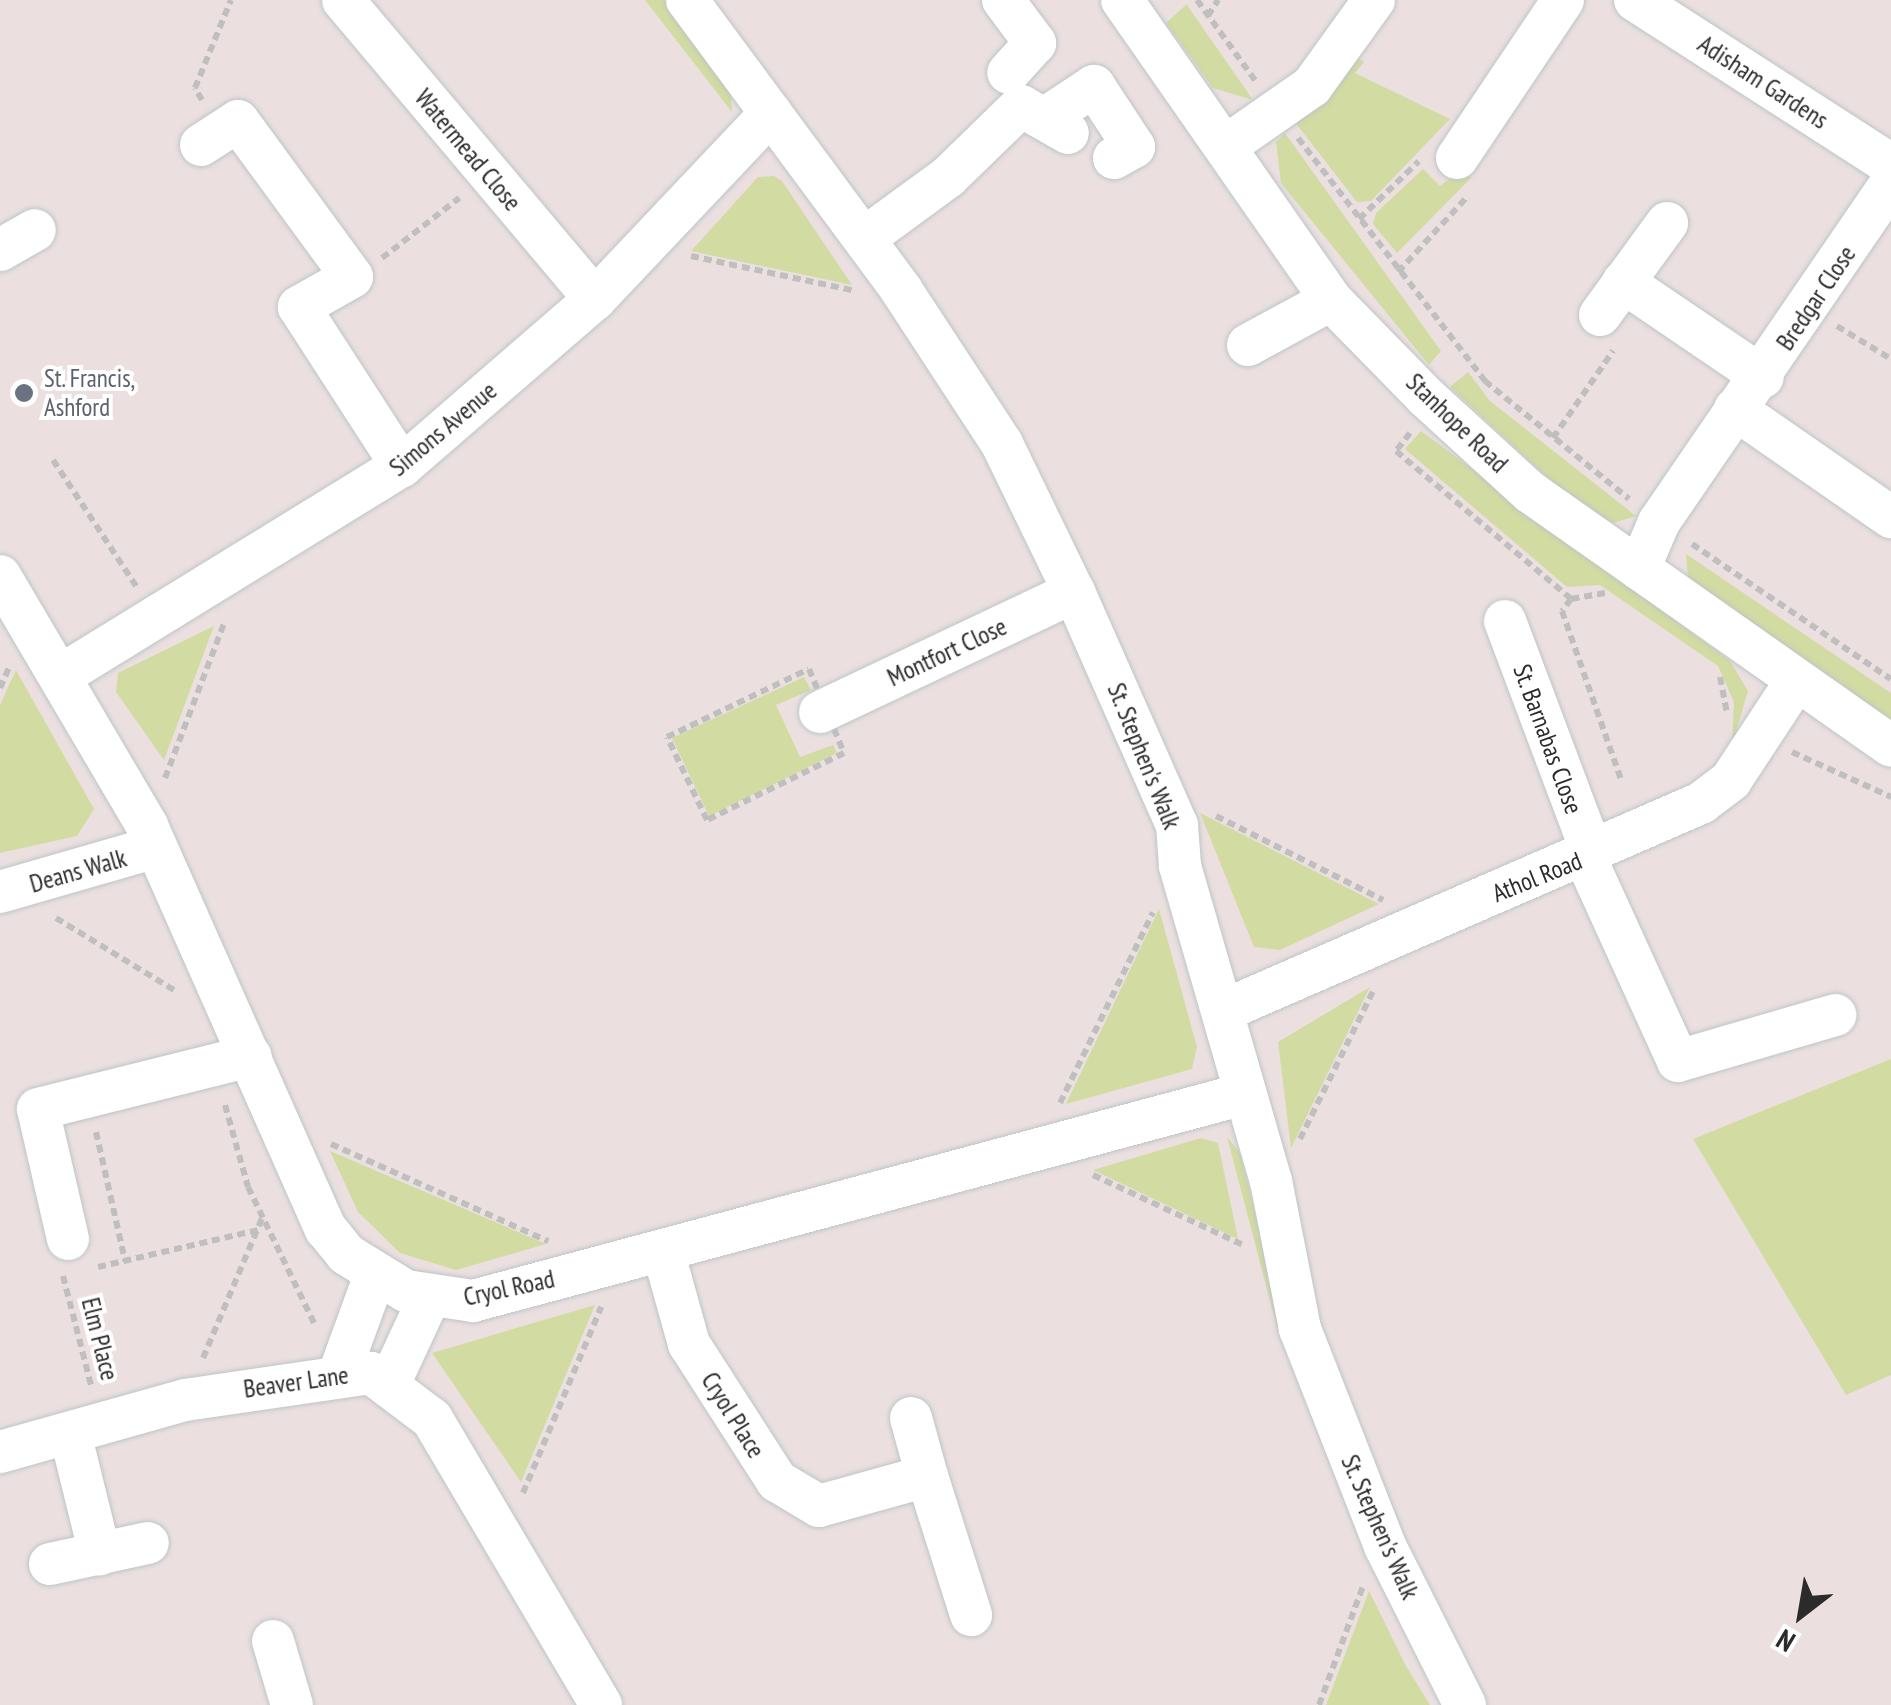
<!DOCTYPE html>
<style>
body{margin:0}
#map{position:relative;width:1891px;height:1705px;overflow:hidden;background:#ebe0df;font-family:"PT Sans Narrow",sans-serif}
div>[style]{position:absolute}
.green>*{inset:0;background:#d2dba2}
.path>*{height:6px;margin-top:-3px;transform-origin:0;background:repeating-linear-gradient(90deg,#bfbfbf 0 8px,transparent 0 13px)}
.roads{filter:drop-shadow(0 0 2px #bdc5c8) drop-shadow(0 0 2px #bdc5c8)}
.minor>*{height:42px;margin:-21px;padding:0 21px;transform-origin:21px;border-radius:21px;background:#fff}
.dots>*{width:28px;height:28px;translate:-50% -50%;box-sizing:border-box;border:5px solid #fff;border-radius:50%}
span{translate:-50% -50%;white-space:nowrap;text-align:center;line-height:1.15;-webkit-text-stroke:8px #fff;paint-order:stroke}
.street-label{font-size:25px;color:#2b2b2b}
.worship-label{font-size:25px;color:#5b616d}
.left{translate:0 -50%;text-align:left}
.north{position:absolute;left:1751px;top:1565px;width:100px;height:100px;-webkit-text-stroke:8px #fff;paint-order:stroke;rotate:211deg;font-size:28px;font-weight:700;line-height:40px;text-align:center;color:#2b2b2b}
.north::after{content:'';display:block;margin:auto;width:35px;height:45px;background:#2b2b2b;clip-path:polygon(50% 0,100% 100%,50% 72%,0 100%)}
</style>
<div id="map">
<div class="green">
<i style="clip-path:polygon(645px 0,665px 0,730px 85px,732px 112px)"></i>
<i style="clip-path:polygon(1187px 4px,1187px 5px,1253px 100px,1213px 88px,1166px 23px)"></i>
<i style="clip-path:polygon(1353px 56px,1364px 62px,1355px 73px,1450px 119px,1371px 201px,1357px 202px,1291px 117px)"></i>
<i style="clip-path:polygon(1285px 133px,1441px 351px,1429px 365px,1281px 183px,1276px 142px)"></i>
<i style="clip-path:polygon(1463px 168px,1471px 178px,1397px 253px,1373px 224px,1376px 213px,1423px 169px,1440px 186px)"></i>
<i style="clip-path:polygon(774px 176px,782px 181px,852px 285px,691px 251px,758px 177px)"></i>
<i style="clip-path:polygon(1468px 372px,1490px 401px,1636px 516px,1613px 523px,1580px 508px,1450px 387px)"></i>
<i style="clip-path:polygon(1421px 431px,1730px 661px,1748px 691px,1732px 746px,1734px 702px,1718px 666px,1600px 585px,1567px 587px,1405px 449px)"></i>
<i style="clip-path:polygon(1686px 554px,1891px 693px,1891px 727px,1688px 578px)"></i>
<i style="clip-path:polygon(214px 626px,164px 760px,116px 692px,118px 673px)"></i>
<i style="clip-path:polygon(16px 670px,94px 809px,77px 836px,0 853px,0 705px)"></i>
<i style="clip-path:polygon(804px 677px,811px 690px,776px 705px,800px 757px,833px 745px,837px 753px,709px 816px,672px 738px)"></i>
<i style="clip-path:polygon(1200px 813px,1379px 904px,1280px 950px,1254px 947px)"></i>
<i style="clip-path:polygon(1159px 909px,1197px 1047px,1192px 1069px,1066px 1104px)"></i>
<i style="clip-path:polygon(1370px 987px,1291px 1148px,1278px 1042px)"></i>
<i style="clip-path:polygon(1891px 1059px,1891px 1375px,1846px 1395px,1693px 1139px)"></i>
<i style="clip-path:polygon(1227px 1137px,1240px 1153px,1285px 1329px,1277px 1327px)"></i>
<i style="clip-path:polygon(1201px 1138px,1218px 1143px,1238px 1239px,1093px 1170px)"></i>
<i style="clip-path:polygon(330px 1151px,546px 1244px,456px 1270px,400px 1253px,358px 1212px)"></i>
<i style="clip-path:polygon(595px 1305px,521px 1482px,432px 1353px)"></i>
<i style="clip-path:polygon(1369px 1591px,1406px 1666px,1430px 1705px,1326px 1705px)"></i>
</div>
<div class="path">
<i style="left:1197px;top:0;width:99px;rotate:54.1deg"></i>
<i style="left:1208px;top:16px;width:19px;rotate:-58deg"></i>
<i style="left:202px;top:100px;width:14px;rotate:-120deg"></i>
<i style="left:195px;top:88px;width:95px;rotate:-67.8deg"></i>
<i style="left:1298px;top:138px;width:307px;rotate:52.4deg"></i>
<i style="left:1485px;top:381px;width:186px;rotate:39.3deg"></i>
<i style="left:1359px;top:219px;width:83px;rotate:-44deg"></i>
<i style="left:691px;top:256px;width:168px;rotate:12deg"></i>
<i style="left:382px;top:258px;width:98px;rotate:-37.9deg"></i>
<i style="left:1398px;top:272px;width:103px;rotate:-47.4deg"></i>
<i style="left:1837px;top:326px;width:63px;rotate:31.4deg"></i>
<i style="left:1410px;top:433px;width:23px;rotate:128deg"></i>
<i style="left:1396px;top:451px;width:229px;rotate:40.2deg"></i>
<i style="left:1553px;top:438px;width:106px;rotate:-55.4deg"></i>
<i style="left:53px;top:460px;width:151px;rotate:56.6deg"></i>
<i style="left:1692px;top:544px;width:240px;rotate:34.2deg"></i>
<i style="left:1605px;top:593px;width:35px;rotate:170deg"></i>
<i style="left:1571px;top:599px;width:15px;rotate:127deg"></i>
<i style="left:1562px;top:611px;width:181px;rotate:70.7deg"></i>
<i style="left:809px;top:669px;width:91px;rotate:67.4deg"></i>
<i style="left:844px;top:753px;width:153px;rotate:153.9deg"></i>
<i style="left:707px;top:820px;width:92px;rotate:-115.7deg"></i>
<i style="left:667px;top:737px;width:157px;rotate:-25.6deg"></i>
<i style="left:1720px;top:677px;width:37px;rotate:79deg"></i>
<i style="left:0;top:688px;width:24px;rotate:-66deg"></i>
<i style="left:1792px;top:752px;width:109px;rotate:24.4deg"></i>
<i style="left:165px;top:778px;width:168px;rotate:-69.1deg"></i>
<i style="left:1216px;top:816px;width:187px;rotate:26.7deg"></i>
<i style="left:56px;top:918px;width:142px;rotate:31.4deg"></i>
<i style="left:1060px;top:1103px;width:212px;rotate:-64deg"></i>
<i style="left:225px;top:1105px;width:85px;rotate:74.3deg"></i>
<i style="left:248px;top:1187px;width:151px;rotate:64.1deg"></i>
<i style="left:96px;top:1132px;width:132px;rotate:77.3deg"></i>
<i style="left:1300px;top:1139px;width:167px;rotate:-63.7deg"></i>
<i style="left:331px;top:1144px;width:238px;rotate:24.1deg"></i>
<i style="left:1093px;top:1175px;width:168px;rotate:25deg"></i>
<i style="left:98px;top:1267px;width:164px;rotate:-13deg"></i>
<i style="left:63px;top:1276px;width:113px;rotate:75.6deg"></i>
<i style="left:203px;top:1358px;width:152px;rotate:-67.1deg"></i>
<i style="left:523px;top:1493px;width:202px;rotate:-67.2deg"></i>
<i style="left:1319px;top:1705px;width:127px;rotate:-69.7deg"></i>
</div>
<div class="roads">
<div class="minor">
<i style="left:343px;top:0;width:391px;rotate:49.9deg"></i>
<i style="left:687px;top:0;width:362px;rotate:53.5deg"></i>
<i style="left:902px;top:291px;width:183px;rotate:56.8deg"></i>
<i style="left:1002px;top:444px;width:165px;rotate:64.1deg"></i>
<i style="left:1074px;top:592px;width:255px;rotate:66.2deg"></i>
<i style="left:1177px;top:825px;width:41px;rotate:85.8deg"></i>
<i style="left:1180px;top:866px;width:328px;rotate:73.9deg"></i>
<i style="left:1271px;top:1181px;width:151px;rotate:78.9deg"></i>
<i style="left:1300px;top:1329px;width:233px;rotate:68.6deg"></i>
<i style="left:1385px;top:1546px;width:178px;rotate:63.3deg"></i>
<i style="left:1003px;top:0;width:54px;rotate:53.3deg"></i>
<i style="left:1035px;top:43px;width:40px;rotate:132deg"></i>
<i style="left:1122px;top:0;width:366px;rotate:55.1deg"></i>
<i style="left:1331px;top:300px;width:137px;rotate:45.6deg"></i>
<i style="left:1427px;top:398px;width:139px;rotate:42.4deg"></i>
<i style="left:1530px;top:492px;width:441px;rotate:35.1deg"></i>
<i style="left:1635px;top:0;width:305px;rotate:32.8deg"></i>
<i style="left:1050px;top:115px;width:53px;rotate:-33.4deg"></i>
<i style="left:1094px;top:86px;width:73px;rotate:56.7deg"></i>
<i style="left:1134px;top:147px;width:23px;rotate:151deg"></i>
<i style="left:201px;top:145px;width:44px;rotate:-33deg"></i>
<i style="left:238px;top:121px;width:193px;rotate:53.8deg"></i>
<i style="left:352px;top:277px;width:61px;rotate:150.5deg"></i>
<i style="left:299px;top:307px;width:189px;rotate:57.1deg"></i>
<i style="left:1226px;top:146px;width:105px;rotate:-34.9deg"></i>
<i style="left:1312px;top:86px;width:106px;rotate:-54.2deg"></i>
<i style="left:1457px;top:158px;width:190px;rotate:-56.1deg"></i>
<i style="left:866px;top:237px;width:102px;rotate:-36.2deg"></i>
<i style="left:948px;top:177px;width:102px;rotate:-44.2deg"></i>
<i style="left:1021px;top:106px;width:54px;rotate:29.9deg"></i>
<i style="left:0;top:250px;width:40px;rotate:-29.7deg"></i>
<i style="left:1623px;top:282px;width:169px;rotate:34.2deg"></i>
<i style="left:1600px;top:315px;width:114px;rotate:-53.9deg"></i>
<i style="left:1248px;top:345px;width:94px;rotate:-28.5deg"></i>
<i style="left:1735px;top:409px;width:190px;rotate:34.7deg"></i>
<i style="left:1639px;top:569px;width:51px;rotate:-66.9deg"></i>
<i style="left:1659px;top:522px;width:411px;rotate:-55.6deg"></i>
<i style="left:0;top:576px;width:290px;rotate:59.5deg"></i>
<i style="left:147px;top:826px;width:441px;rotate:66.1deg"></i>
<i style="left:326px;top:1229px;width:32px;rotate:51deg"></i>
<i style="left:346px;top:1254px;width:70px;rotate:31.7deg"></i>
<i style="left:406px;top:1291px;width:68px;rotate:8.5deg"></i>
<i style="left:473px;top:1301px;width:798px;rotate:-15.03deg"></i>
<i style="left:1505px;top:621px;width:250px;rotate:69.4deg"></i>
<i style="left:60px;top:676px;width:401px;rotate:-31.6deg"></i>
<i style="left:402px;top:466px;width:255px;rotate:-40.9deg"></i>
<i style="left:595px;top:299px;width:256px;rotate:-46.6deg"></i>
<i style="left:820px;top:712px;width:281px;rotate:-25.3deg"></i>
<i style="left:1585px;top:857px;width:224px;rotate:65.5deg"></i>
<i style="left:1678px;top:1061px;width:164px;rotate:-16.3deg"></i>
<i style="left:0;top:892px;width:162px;rotate:-16.1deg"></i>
<i style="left:1227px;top:1009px;width:517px;rotate:-23.49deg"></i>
<i style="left:1701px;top:803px;width:38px;rotate:-37deg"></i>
<i style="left:1731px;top:780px;width:118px;rotate:-56.7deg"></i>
<i style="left:68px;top:1239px;width:133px;rotate:-103deg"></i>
<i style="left:38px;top:1109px;width:219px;rotate:-14deg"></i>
<i style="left:663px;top:1251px;width:97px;rotate:74.4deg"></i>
<i style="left:689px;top:1344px;width:163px;rotate:57.3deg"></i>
<i style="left:777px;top:1481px;width:49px;rotate:30.8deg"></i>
<i style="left:819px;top:1506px;width:112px;rotate:-15.5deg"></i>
<i style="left:927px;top:1476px;width:146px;rotate:72.4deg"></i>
<i style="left:339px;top:1374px;width:105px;rotate:-70deg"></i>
<i style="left:390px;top:1382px;width:90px;rotate:-65.1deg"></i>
<i style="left:911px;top:1418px;width:60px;rotate:74.6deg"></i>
<i style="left:71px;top:1437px;width:121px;rotate:76.1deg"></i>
<i style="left:0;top:1452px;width:192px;rotate:-15.7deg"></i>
<i style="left:185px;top:1400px;width:188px;rotate:-8.3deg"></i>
<i style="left:371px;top:1373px;width:76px;rotate:37deg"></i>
<i style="left:432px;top:1419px;width:332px;rotate:59.4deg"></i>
<i style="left:50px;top:1564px;width:100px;rotate:-12.1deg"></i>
<i style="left:273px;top:1641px;width:67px;rotate:73.5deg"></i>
</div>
</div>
<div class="dots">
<i style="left:24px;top:393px;background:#6b7280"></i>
</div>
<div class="street-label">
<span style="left:1763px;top:82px;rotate:33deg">Adisham Gardens</span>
<span style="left:468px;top:150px;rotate:50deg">Watermead Close</span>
<span style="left:1816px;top:298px;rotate:-56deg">Bredgar Close</span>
<span style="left:1457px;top:423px;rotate:44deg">Stanhope Road</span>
<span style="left:443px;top:429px;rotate:-40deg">Simons Avenue</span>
<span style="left:947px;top:652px;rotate:-25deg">Montfort Close</span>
<span style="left:1548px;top:739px;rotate:70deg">St. Barnabas Close</span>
<span style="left:1144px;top:756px;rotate:68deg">St. Stephen's Walk</span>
<span style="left:78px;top:871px;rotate:-16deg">Deans Walk</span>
<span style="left:1537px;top:877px;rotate:-22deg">Athol Road</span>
<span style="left:509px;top:1288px;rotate:-12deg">Cryol Road</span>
<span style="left:100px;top:1339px;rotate:76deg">Elm Place</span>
<span style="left:296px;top:1382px;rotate:-8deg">Beaver Lane</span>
<span style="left:733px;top:1415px;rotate:58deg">Cryol Place</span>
<span style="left:1380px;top:1527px;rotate:66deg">St. Stephen's Walk</span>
</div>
<div class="worship-label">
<span class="left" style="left:44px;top:393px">St. Francis,<br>Ashford</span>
</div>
<div class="north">N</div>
</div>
